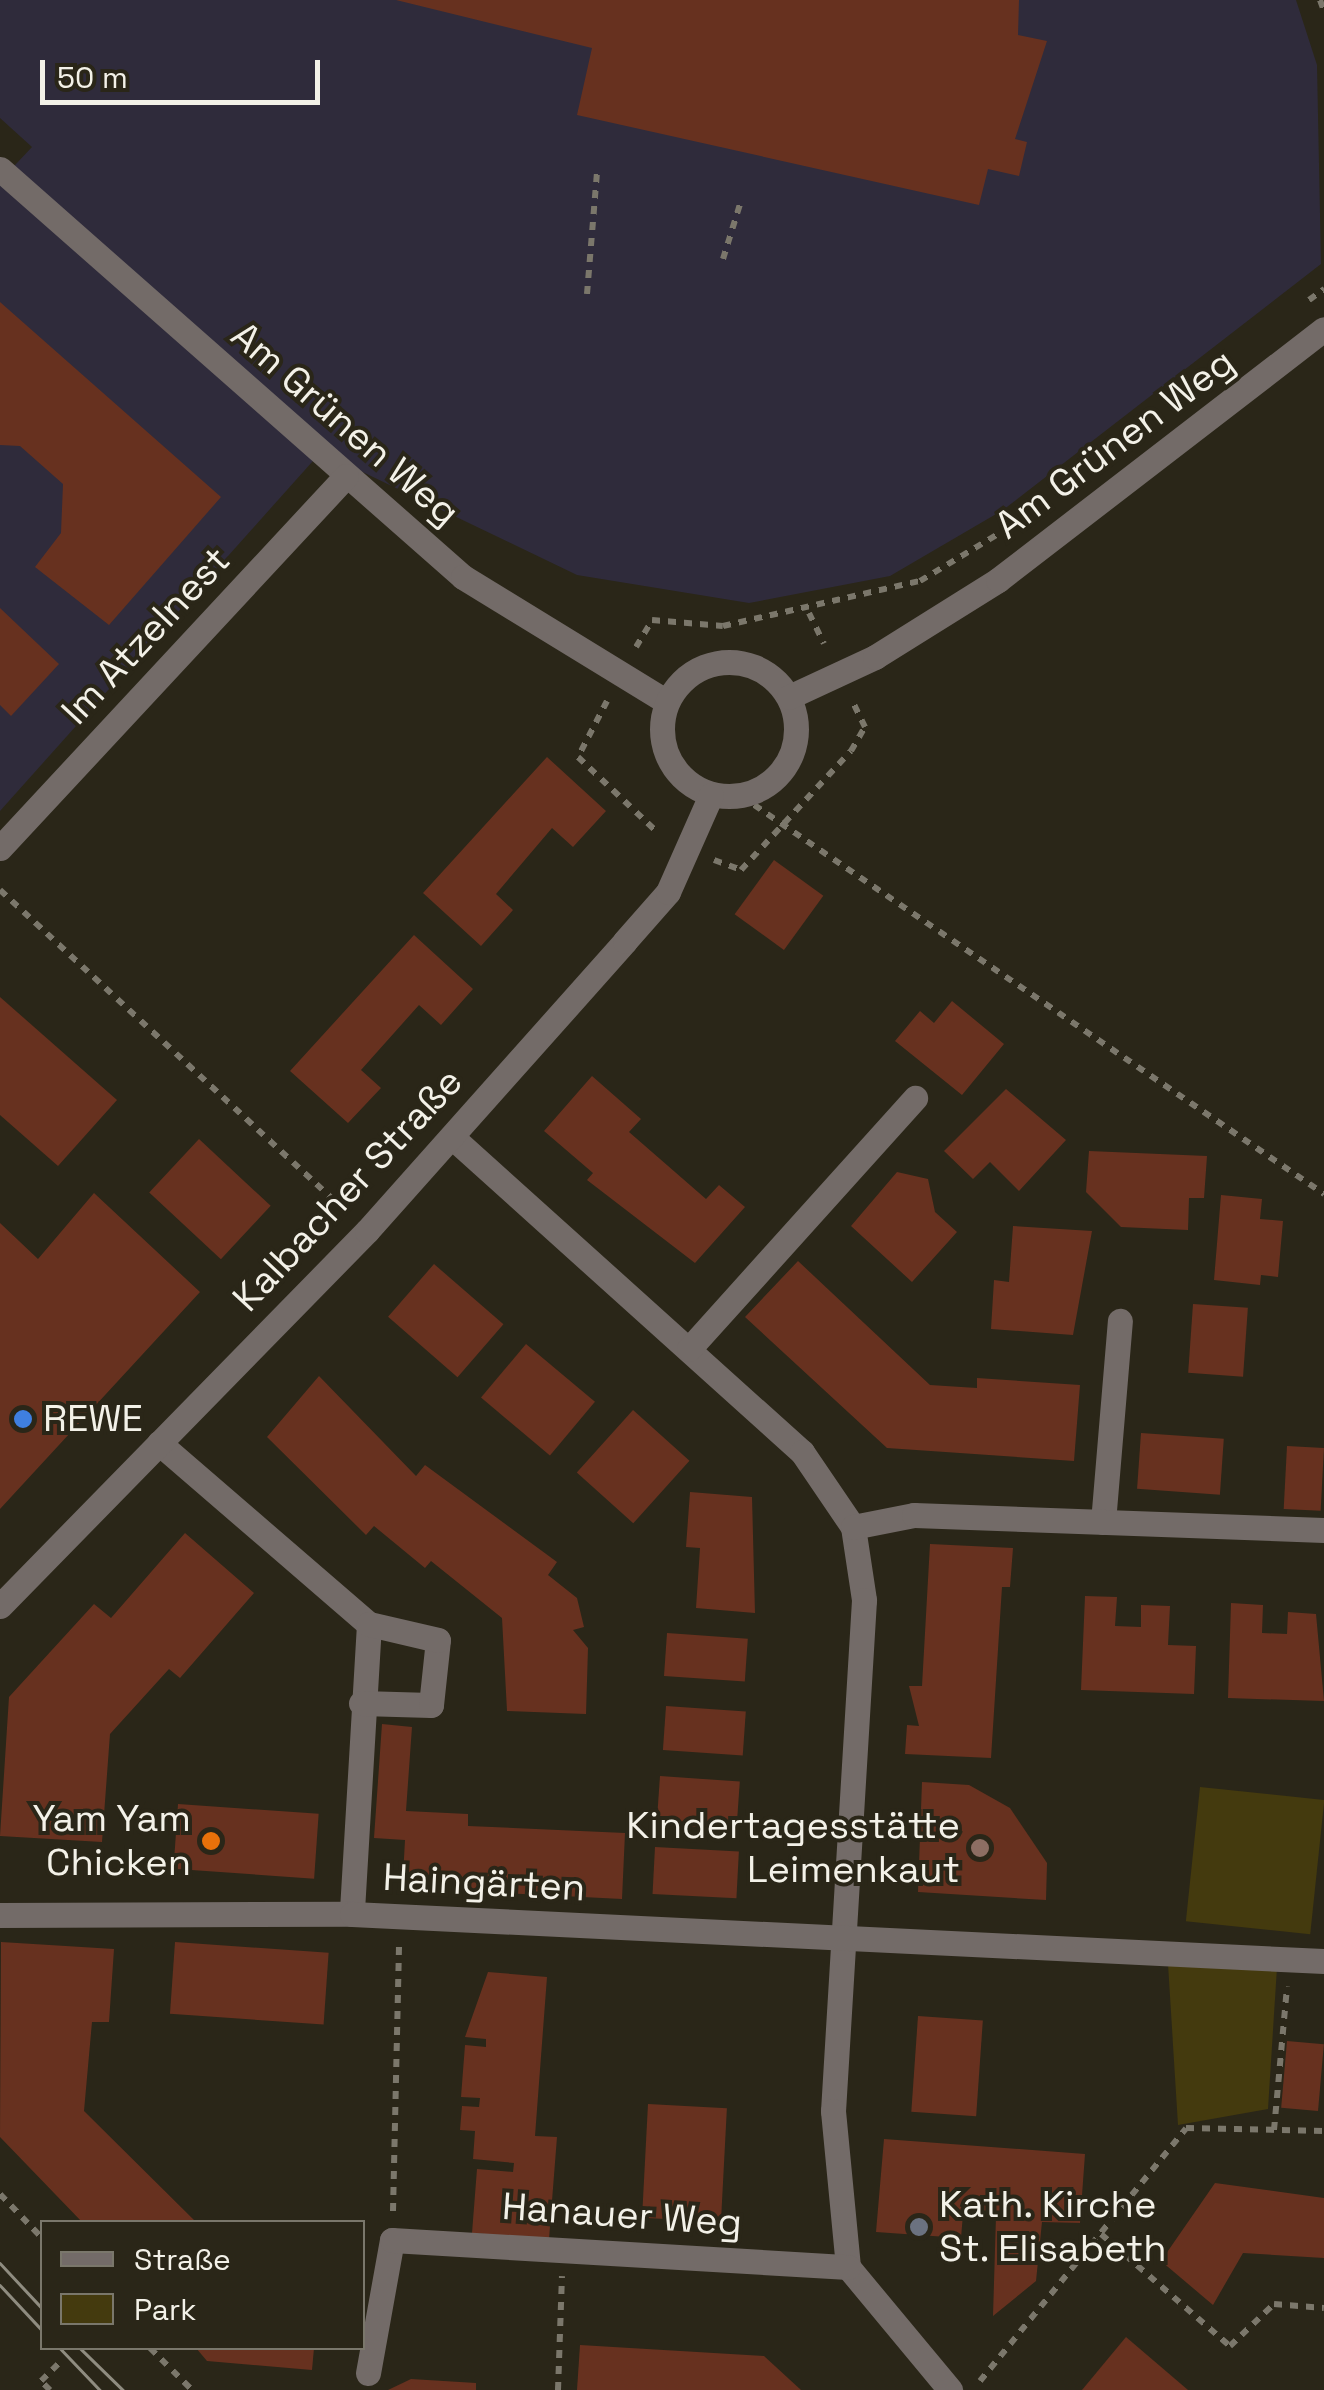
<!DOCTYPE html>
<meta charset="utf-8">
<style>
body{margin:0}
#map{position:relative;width:1324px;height:2390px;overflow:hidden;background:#2a2618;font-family:"Space Grotesk",sans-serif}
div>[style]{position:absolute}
.commercial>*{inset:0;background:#2f2b3b}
.green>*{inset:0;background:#443a0e;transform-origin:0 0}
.building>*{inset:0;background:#67311f;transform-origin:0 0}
.path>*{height:6px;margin-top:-3px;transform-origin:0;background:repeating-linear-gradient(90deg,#7b776b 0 8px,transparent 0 16px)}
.minor>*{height:25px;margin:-12.5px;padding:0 12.5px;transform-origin:12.5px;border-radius:12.5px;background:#736b68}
.minor>.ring{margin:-12.5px;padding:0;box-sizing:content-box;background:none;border:25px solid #736b68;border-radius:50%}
.tram>*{height:2.5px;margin:-1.25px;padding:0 1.25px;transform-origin:1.25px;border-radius:1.25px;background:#8f8c80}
.dots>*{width:28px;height:28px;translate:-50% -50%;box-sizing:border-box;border:5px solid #2a2618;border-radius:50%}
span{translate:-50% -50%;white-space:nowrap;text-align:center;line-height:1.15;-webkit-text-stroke:8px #2a2618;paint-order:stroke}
.street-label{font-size:38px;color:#f3f1e8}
.poi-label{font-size:38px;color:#f3f1e8}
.left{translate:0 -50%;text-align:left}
.right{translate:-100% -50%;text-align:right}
.legend{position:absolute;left:40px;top:2220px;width:325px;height:130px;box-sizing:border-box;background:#2a2618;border:2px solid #7a776b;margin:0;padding:12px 18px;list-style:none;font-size:30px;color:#f3f1e8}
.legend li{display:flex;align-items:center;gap:20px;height:50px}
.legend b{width:50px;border:2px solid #7a776b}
.scale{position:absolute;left:40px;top:60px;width:280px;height:45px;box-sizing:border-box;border:5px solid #f3f1e8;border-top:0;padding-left:12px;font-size:30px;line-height:35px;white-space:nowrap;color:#f3f1e8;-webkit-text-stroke:8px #2a2618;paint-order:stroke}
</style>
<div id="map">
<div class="commercial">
<i style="clip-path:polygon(0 0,1296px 0,1317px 65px,1321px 264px,1003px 510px,890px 576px,749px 603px,577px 575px,321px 452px,0 811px,0 181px,32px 147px,0 118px)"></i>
</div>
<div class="green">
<i style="left:1200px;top:1787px;width:125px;height:135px;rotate:6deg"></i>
<i style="clip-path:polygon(1168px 1964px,1277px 1967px,1268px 2109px,1178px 2125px)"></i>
</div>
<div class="building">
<i style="clip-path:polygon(396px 0,1019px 0,1018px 35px,1047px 41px,1015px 139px,1027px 142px,1019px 176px,988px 169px,979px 205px,577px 115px,592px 48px)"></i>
<i style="clip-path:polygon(0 302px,221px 497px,109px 625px,35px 567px,61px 533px,63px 484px,20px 446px,0 445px)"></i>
<i style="clip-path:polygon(0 608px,59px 664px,11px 716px,0 705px)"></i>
<i style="clip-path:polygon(547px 757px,606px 811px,573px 847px,552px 828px,496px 894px,513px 910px,481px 946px,423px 893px)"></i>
<i style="left:774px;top:860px;width:61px;height:67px;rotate:36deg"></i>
<i style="clip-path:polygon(414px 935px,473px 989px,441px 1025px,419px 1005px,361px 1070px,381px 1088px,348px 1123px,290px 1071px)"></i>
<i style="clip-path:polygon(0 997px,117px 1100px,58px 1166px,0 1115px)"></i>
<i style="clip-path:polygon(952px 1001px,1004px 1044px,962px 1095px,895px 1041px,920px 1011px,934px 1023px)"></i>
<i style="clip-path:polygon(592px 1076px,641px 1119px,629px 1132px,706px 1199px,719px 1185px,745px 1207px,695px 1263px,587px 1180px,593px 1173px,544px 1131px)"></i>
<i style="clip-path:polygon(1006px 1089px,1066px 1140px,1019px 1191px,990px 1162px,973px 1179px,944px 1151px)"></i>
<i style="left:199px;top:1139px;width:98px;height:73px;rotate:43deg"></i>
<i style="clip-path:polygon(1089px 1151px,1207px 1156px,1204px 1198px,1189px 1198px,1188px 1230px,1121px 1227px,1086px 1192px)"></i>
<i style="clip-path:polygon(897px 1172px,928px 1179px,935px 1212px,957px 1232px,912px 1282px,851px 1226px)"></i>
<i style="clip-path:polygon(94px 1193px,200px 1292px,0 1509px,0 1223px,38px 1259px)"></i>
<i style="clip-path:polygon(1221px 1195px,1262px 1199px,1260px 1219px,1283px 1221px,1278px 1277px,1261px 1275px,1260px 1285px,1214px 1280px)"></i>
<i style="clip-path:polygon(1013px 1226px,1092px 1231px,1073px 1335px,991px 1329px,994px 1280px,1009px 1282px)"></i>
<i style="clip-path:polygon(798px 1261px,930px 1385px,977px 1388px,977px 1378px,1080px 1385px,1074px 1461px,887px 1448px,745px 1317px)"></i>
<i style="left:434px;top:1264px;width:92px;height:70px;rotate:41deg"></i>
<i style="left:1193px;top:1304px;width:55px;height:69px;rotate:4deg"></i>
<i style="left:526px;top:1344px;width:90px;height:70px;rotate:40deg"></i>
<i style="clip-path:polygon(319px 1376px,416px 1476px,425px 1465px,557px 1562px,548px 1575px,577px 1598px,584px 1627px,573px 1630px,588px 1648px,586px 1714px,507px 1711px,502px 1618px,431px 1561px,425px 1568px,374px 1526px,366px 1535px,267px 1437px)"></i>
<i style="left:633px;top:1410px;width:76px;height:84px;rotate:42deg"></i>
<i style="left:1141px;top:1433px;width:83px;height:56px;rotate:4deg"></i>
<i style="left:1287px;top:1446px;width:37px;height:63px;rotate:3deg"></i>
<i style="clip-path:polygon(690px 1492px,752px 1497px,755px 1613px,696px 1608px,700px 1548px,686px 1547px)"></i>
<i style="clip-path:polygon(185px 1533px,254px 1593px,180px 1678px,169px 1669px,110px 1734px,102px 1842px,0 1836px,9px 1697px,94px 1604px,111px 1618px)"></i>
<i style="clip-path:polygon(930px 1544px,1013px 1548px,1010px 1587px,1002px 1587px,991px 1758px,905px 1754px,907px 1725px,919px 1726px,909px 1686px,922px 1686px)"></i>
<i style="clip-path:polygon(1085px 1596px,1117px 1597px,1115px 1626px,1141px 1627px,1141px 1605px,1170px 1606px,1168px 1645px,1196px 1646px,1194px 1694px,1081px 1690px)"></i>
<i style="clip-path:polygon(1231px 1603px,1263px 1605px,1262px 1633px,1287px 1634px,1288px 1612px,1316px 1614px,1324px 1701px,1228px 1698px)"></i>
<i style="left:667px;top:1633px;width:81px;height:43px;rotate:4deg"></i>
<i style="left:666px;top:1706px;width:80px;height:44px;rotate:4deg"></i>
<i style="clip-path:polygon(382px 1724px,412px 1727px,406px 1811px,468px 1814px,468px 1826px,625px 1833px,622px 1899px,464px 1891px,465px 1880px,403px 1876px,405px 1840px,374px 1838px)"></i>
<i style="left:660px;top:1776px;width:80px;height:48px;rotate:4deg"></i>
<i style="clip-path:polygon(922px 1782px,969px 1785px,1010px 1808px,1047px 1863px,1046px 1900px,918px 1892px)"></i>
<i style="left:178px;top:1804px;width:141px;height:65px;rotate:4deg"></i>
<i style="left:655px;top:1847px;width:84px;height:47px;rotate:3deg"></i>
<i style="clip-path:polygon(1px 1942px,114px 1949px,109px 2022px,92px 2022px,84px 2111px,196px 2222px,82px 2222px,0 2137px)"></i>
<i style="left:175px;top:1942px;width:154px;height:72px;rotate:4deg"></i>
<i style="clip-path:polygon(488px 1972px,547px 1977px,535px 2136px,557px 2137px,549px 2239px,472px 2233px,477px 2169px,513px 2172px,514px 2163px,473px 2159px,475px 2131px,460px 2130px,462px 2106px,479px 2107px,480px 2098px,461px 2097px,465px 2045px,486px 2047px,486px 2039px,465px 2037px)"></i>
<i style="left:918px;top:2016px;width:65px;height:96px;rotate:4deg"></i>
<i style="left:1287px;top:2041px;width:37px;height:67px;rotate:5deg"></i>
<i style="left:648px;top:2104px;width:79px;height:114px;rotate:3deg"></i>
<i style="clip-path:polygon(884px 2139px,1085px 2154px,1080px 2223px,1042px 2222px,1036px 2281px,993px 2316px,996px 2216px,963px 2214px,961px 2238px,876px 2232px)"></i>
<i style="clip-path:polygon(1215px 2183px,1324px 2198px,1324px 2258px,1243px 2253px,1213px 2305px,1161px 2261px)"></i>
<i style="clip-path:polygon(1126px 2337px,1188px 2390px,1082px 2390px)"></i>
<i style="clip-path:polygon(580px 2345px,764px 2356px,801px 2390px,577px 2390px)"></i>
<i style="clip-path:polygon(196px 2348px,314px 2348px,312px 2370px,207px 2361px)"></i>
<i style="clip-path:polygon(411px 2379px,476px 2383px,476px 2390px,388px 2390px)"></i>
</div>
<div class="path">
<i style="left:1320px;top:0;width:12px;rotate:70deg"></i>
<i style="left:723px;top:259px;width:58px;rotate:-72.8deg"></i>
<i style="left:587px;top:294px;width:121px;rotate:-85.3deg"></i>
<i style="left:1309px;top:300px;width:19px;rotate:-36deg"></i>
<i style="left:809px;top:613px;width:34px;rotate:64deg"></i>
<i style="left:636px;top:647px;width:31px;rotate:-59deg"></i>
<i style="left:652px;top:620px;width:71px;rotate:4.8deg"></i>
<i style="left:723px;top:626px;width:202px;rotate:-12.9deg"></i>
<i style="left:920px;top:581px;width:118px;rotate:-31.1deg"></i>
<i style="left:607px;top:701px;width:63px;rotate:117.4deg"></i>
<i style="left:578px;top:757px;width:109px;rotate:43.5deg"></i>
<i style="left:741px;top:796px;width:706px;rotate:34.32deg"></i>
<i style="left:714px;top:860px;width:29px;rotate:20deg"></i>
<i style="left:741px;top:870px;width:162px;rotate:-47.3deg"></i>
<i style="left:851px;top:751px;width:28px;rotate:-60deg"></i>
<i style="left:865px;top:727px;width:28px;rotate:-116deg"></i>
<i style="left:0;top:890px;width:474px;rotate:42.9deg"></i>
<i style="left:1274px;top:2130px;width:144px;rotate:-84.8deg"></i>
<i style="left:0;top:2194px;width:61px;rotate:46.3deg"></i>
<i style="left:393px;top:2211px;width:266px;rotate:-88.7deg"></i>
<i style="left:1101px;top:2234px;width:171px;rotate:41deg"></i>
<i style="left:1230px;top:2346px;width:61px;rotate:-43.7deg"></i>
<i style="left:1274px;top:2304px;width:50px;rotate:4.6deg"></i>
<i style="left:150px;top:2348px;width:59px;rotate:45deg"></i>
<i style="left:980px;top:2381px;width:326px;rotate:-50.8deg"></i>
<i style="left:1186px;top:2128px;width:138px;rotate:1.2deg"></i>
<i style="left:50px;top:2390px;width:13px;rotate:-135deg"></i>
<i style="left:41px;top:2381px;width:24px;rotate:-45deg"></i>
<i style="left:558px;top:2390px;width:114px;rotate:-88deg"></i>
</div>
<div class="minor">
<i style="left:0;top:169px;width:617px;rotate:41.39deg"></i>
<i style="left:463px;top:577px;width:239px;rotate:31.5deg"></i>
<i class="ring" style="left:662px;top:662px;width:109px;height:109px"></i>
<i style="left:789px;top:697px;width:95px;rotate:-24.9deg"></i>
<i style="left:875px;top:657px;width:145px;rotate:-32deg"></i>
<i style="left:998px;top:580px;width:411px;rotate:-37.6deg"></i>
<i style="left:0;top:848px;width:508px;rotate:-47.07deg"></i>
<i style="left:452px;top:1137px;width:471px;rotate:42deg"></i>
<i style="left:802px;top:1452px;width:91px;rotate:55.8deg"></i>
<i style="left:853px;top:1527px;width:74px;rotate:81.4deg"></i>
<i style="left:864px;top:1600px;width:512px;rotate:93.47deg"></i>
<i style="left:833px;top:2111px;width:157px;rotate:84.5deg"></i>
<i style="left:848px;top:2267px;width:160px;rotate:50.3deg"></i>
<i style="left:689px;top:1349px;width:338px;rotate:-48deg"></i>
<i style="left:159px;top:1443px;width:277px;rotate:40.8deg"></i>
<i style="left:369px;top:1624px;width:290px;rotate:93.4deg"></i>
<i style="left:1103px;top:1522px;width:202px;rotate:-85.2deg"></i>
<i style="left:853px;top:1527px;width:62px;rotate:-11.1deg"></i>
<i style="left:914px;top:1515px;width:410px;rotate:2.1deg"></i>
<i style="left:0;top:1606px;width:525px;rotate:-45.62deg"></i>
<i style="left:367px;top:1231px;width:388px;rotate:-48.3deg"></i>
<i style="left:625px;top:941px;width:65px;rotate:-48.7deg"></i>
<i style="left:668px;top:892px;width:106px;rotate:-66.1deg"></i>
<i style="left:361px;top:1703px;width:70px;rotate:1.6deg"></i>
<i style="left:431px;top:1705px;width:65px;rotate:-83.9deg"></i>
<i style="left:438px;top:1640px;width:71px;rotate:-166.9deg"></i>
<i style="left:0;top:1915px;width:352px;rotate:-0.2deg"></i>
<i style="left:352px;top:1914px;width:973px;rotate:2.77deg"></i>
<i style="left:368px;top:2373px;width:135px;rotate:-79.8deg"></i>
<i style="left:392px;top:2240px;width:457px;rotate:3.4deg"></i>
</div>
<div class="tram">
<i style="left:0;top:2263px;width:62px;rotate:47deg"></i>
<i style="left:0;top:2285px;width:62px;rotate:47deg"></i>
<i style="left:60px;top:2348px;width:58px;rotate:46.4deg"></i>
<i style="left:80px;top:2348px;width:60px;rotate:44.3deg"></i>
</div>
<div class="dots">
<i style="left:23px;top:1419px;background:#3f7fe0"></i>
<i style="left:211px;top:1841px;background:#e8710a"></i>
<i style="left:980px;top:1848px;background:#8d6e63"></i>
<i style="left:919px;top:2227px;background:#6b7280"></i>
</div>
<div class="street-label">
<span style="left:345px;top:424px;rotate:41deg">Am Grünen Weg</span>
<span style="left:1115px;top:444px;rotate:-37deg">Am Grünen Weg</span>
<span style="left:146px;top:636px;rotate:-47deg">Im Atzelnest</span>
<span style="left:348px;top:1190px;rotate:-47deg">Kalbacher Straße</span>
<span style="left:484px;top:1883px;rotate:3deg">Haingärten</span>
<span style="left:622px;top:2215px;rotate:4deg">Hanauer Weg</span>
</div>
<div class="poi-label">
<span class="left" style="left:43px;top:1419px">REWE</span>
<span class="right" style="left:191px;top:1841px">Yam Yam<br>Chicken</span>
<span class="right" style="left:960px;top:1848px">Kindertagesstätte<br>Leimenkaut</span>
<span class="left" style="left:939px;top:2227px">Kath. Kirche<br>St. Elisabeth</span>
</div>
<ul class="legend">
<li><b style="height:12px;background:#736b68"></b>Straße</li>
<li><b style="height:28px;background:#443a0e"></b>Park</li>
</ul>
<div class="scale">50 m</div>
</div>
